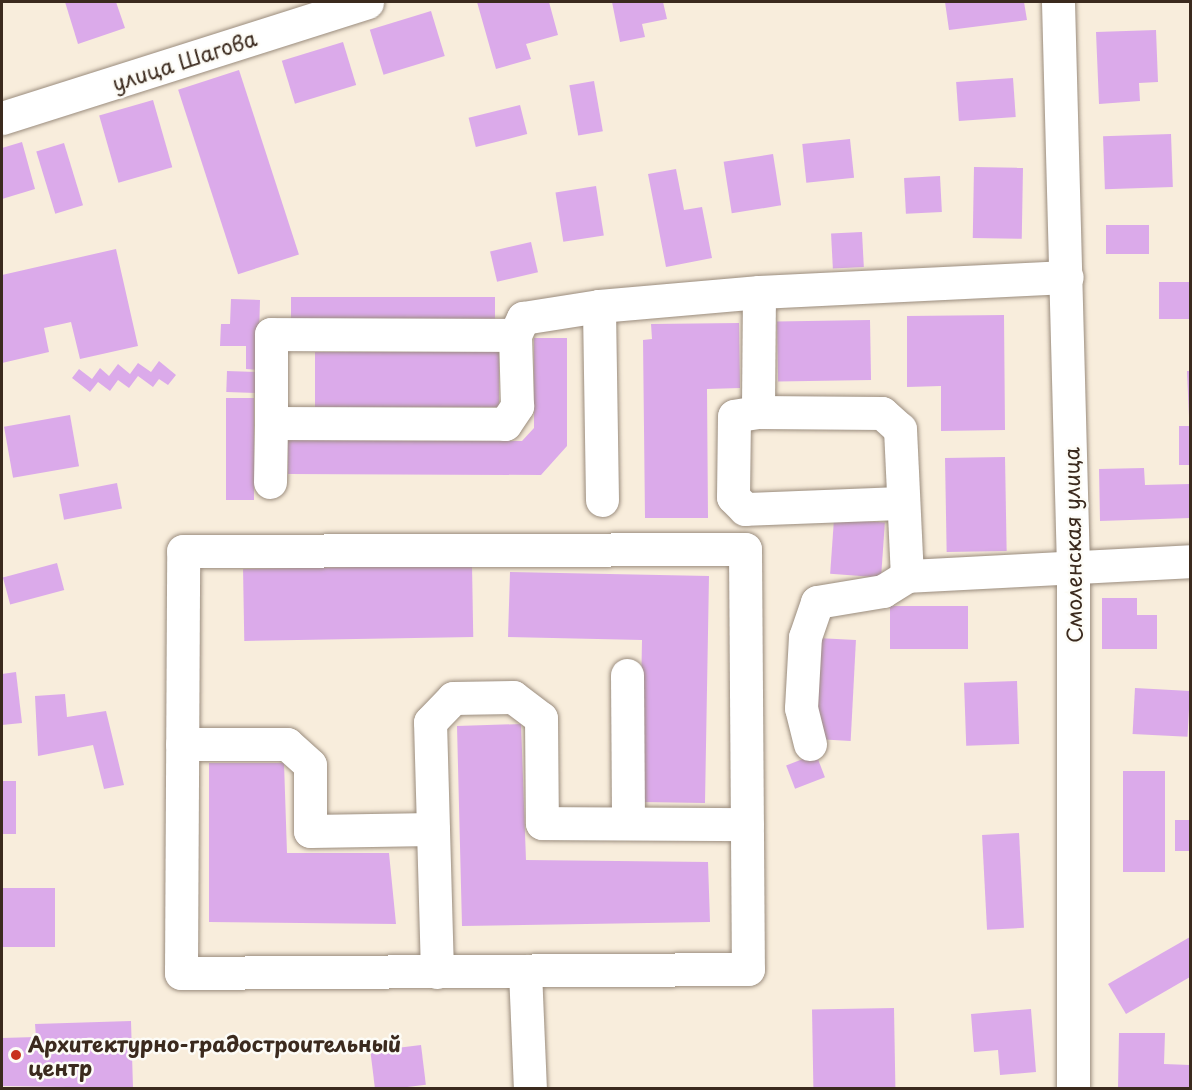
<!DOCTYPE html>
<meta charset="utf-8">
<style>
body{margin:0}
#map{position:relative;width:1192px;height:1090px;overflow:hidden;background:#f8eddc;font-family:"Playpen Sans",sans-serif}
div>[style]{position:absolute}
.building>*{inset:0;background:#dbaaea;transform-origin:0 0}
.roads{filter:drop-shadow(0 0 2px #9a8c7d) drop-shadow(0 0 2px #9a8c7d)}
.minor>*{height:33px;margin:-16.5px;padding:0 16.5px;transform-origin:16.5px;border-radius:16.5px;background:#fff}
.major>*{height:33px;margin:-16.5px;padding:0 16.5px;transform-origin:16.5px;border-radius:16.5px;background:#fff}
.dots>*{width:16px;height:16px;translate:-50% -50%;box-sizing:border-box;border:3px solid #fdfcf7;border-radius:50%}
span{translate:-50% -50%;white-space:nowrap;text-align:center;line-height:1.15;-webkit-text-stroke:5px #fdfcf7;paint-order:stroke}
.street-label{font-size:21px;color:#3b2a1e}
.poi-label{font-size:21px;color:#3b2a1e;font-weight:700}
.left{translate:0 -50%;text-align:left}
.frame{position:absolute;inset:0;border:3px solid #3b2a1e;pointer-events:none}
</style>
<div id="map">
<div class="building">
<i style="clip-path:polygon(65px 2px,116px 2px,125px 28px,78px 44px)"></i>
<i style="clip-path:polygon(477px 2px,549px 2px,558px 35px,526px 44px,531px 59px,496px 69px)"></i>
<i style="clip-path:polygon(612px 2px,663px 2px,667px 19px,642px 24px,645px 37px,620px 42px)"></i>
<i style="clip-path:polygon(945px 2px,1024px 2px,1027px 20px,949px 30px)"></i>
<i style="left:431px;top:11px;width:47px;height:64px;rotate:73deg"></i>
<i style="clip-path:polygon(1156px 30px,1158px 82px,1139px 83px,1140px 101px,1099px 104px,1096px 32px)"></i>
<i style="left:343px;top:42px;width:45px;height:64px;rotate:73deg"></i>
<i style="left:239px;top:70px;width:194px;height:64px;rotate:72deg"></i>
<i style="left:1013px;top:78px;width:39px;height:57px;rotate:86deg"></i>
<i style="left:594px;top:81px;width:51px;height:25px;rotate:80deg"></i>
<i style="left:153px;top:100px;width:70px;height:56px;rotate:74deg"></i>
<i style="left:520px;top:105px;width:30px;height:53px;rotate:76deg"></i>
<i style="left:1171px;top:134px;width:53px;height:68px;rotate:88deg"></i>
<i style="left:850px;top:139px;width:39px;height:48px;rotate:84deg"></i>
<i style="clip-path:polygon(22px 142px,35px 189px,2px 199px,2px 148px)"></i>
<i style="left:64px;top:143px;width:65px;height:29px;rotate:73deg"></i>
<i style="left:773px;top:154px;width:52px;height:50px;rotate:81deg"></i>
<i style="left:974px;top:167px;width:49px;height:71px;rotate:1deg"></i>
<i style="clip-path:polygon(676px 169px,684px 210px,702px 207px,712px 258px,666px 267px,648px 174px)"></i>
<i style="left:940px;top:176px;width:36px;height:36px;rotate:87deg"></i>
<i style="left:596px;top:186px;width:50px;height:41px;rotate:81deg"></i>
<i style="left:1106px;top:225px;width:43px;height:29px"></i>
<i style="left:862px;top:232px;width:35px;height:31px;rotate:87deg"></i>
<i style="left:531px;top:242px;width:31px;height:42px;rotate:77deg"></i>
<i style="clip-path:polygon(116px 249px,138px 346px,80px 359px,71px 322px,44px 328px,49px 352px,2px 363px,2px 275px)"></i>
<i style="left:1190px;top:282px;width:37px;height:31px;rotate:90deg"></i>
<i style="left:291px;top:297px;width:204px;height:28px"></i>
<i style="clip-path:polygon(231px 299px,260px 300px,258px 370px,246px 369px,246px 346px,220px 346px,221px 324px,230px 324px)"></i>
<i style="clip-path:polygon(1004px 315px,1005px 430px,941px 431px,941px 386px,907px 387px,907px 316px)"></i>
<i style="left:870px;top:320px;width:60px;height:93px;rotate:89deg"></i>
<i style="clip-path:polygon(739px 323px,740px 388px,707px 389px,708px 518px,645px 518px,643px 340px,652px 339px,651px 324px)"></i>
<i style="clip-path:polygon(534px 338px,567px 338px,567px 446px,541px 475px,288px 474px,288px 440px,522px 441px,534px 428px)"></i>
<i style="left:315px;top:352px;width:184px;height:55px"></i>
<i style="clip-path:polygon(159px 361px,176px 375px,168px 385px,159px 379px,153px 387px,138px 376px,129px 388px,118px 380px,110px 391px,98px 382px,90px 392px,72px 378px,79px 369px,92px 379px,100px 368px,109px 376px,118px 364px,130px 374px,138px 363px,151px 372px)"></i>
<i style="left:227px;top:371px;width:30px;height:21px;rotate:2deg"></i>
<i style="clip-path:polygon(1187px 371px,1190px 371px,1190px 417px,1189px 417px)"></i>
<i style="left:226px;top:398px;width:28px;height:102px"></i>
<i style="left:70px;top:415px;width:52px;height:67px;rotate:80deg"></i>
<i style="left:1179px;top:426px;width:11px;height:39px"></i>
<i style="left:1005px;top:457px;width:94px;height:60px;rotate:89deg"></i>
<i style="clip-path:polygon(1144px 468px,1145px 485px,1190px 484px,1190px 518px,1100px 521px,1099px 469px)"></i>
<i style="left:117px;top:483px;width:26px;height:59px;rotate:79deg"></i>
<i style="left:834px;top:519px;width:51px;height:55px;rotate:4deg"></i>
<i style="left:57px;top:563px;width:28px;height:56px;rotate:75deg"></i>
<i style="left:472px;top:565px;width:72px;height:229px;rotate:89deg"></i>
<i style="clip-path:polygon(510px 572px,709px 576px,705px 803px,639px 802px,642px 640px,508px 637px)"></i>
<i style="clip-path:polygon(1102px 598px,1137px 598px,1137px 615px,1157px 615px,1157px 649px,1102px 649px)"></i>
<i style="left:890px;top:606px;width:78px;height:43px"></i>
<i style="left:817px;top:638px;width:39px;height:101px;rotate:3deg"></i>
<i style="clip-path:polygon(16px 672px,22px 723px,2px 725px,2px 674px)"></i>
<i style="left:1017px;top:681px;width:63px;height:53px;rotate:88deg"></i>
<i style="left:1135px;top:688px;width:55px;height:46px;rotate:3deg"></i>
<i style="clip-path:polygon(65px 694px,67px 717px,106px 711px,124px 785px,104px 789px,93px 745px,38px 756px,35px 696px)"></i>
<i style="clip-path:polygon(521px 724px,526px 860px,708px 862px,710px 922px,462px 926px,457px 726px)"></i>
<i style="left:816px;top:754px;width:25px;height:32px;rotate:69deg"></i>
<i style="clip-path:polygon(209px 763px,284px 763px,287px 853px,389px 853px,396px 924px,209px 922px)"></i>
<i style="left:1123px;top:771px;width:42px;height:101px"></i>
<i style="left:2px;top:781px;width:14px;height:53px"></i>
<i style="left:1190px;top:820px;width:31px;height:15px;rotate:90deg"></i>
<i style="left:1019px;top:833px;width:95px;height:37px;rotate:87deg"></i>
<i style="left:2px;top:888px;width:53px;height:59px"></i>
<i style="clip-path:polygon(1190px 937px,1190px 977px,1126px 1014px,1108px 984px)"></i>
<i style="left:894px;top:1008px;width:80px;height:82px;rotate:89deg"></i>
<i style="clip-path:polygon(1031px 1009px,1036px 1072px,1000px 1075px,998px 1050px,974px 1052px,971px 1014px)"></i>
<i style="clip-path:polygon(131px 1021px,133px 1088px,2px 1086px,2px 1038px,36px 1037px,35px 1024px)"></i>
<i style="clip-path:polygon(1119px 1033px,1165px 1033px,1164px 1064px,1190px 1065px,1190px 1088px,1118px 1088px)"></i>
<i style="left:421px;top:1045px;width:40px;height:51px;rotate:83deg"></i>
</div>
<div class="roads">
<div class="minor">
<i style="left:1058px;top:2px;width:565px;rotate:88.48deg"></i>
<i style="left:1073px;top:567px;width:521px;rotate:90deg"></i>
<i style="left:759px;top:292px;width:120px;rotate:90.5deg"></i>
<i style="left:758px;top:412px;width:124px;rotate:0.5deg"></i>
<i style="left:882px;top:413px;width:24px;rotate:42deg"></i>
<i style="left:900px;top:429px;width:147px;rotate:87.3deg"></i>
<i style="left:907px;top:576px;width:283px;rotate:-3deg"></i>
<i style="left:758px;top:412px;width:24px;rotate:171deg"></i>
<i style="left:734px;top:416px;width:81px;rotate:90.7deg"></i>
<i style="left:733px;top:497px;width:17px;rotate:45deg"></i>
<i style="left:745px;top:509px;width:158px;rotate:-2.2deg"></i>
<i style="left:271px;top:423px;width:89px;rotate:-90deg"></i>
<i style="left:271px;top:334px;width:244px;rotate:0.2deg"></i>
<i style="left:270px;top:482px;width:59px;rotate:-89deg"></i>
<i style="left:271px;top:423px;width:234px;rotate:0.2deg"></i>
<i style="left:505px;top:424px;width:22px;rotate:-56deg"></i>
<i style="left:517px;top:406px;width:71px;rotate:-91.6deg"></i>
<i style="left:515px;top:335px;width:19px;rotate:-65deg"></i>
<i style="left:523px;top:318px;width:77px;rotate:-9deg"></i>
<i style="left:602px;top:500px;width:194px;rotate:-90.9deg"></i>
<i style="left:599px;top:306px;width:161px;rotate:-5deg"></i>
<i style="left:759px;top:292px;width:308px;rotate:-2.8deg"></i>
<i style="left:745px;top:549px;width:420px;rotate:89.6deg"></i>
<i style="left:748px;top:969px;width:567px;rotate:179.6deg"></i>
<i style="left:181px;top:973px;width:422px;rotate:-89.7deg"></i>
<i style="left:183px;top:551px;width:562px;rotate:-0.2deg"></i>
<i style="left:627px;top:675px;width:148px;rotate:89.6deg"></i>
<i style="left:182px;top:744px;width:105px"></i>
<i style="left:287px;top:744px;width:31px;rotate:42deg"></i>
<i style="left:310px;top:765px;width:66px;rotate:90deg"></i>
<i style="left:310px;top:831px;width:123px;rotate:-0.9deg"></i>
<i style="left:810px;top:744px;width:37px;rotate:-104deg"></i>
<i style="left:801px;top:708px;width:71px;rotate:-86.8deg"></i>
<i style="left:805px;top:637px;width:37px;rotate:-71deg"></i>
<i style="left:817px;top:602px;width:67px;rotate:-9.5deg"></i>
<i style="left:883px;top:591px;width:28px;rotate:-32deg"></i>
<i style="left:525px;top:971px;width:117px;rotate:87.6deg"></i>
<i style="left:437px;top:972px;width:250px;rotate:-91.6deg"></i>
<i style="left:430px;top:722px;width:33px;rotate:-46deg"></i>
<i style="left:453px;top:698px;width:60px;rotate:-1deg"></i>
<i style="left:513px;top:697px;width:35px;rotate:37deg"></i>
<i style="left:541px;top:718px;width:105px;rotate:89.5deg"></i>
<i style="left:542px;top:823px;width:205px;rotate:0.3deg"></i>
</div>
<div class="major">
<i style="left:2px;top:118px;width:383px;rotate:-17.6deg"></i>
</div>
</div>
<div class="dots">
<i style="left:16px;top:1055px;background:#c8321e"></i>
</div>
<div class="street-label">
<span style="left:184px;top:60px;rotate:-18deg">улица Шагова</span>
<span style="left:1072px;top:545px;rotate:-91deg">Смоленская улица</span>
</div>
<div class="poi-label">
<span class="left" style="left:28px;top:1055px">Архитектурно-градостроительный<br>центр</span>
</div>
<div class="frame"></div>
</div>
